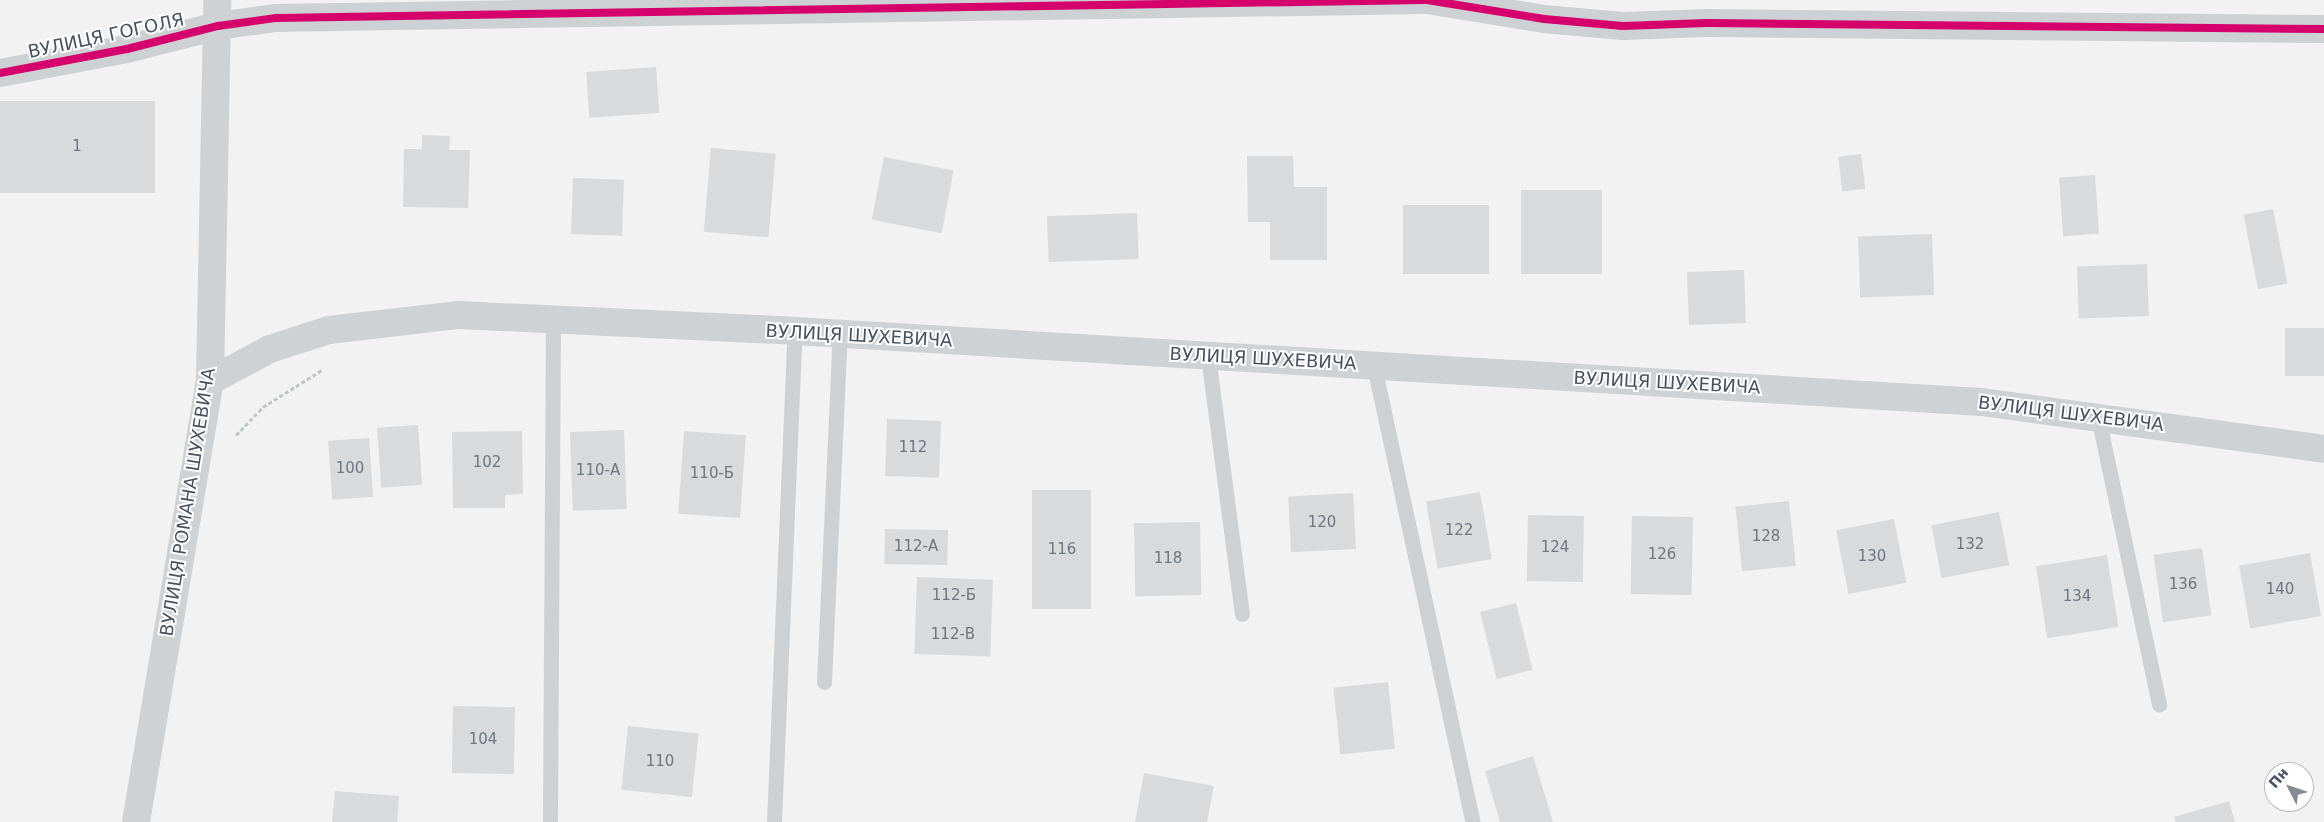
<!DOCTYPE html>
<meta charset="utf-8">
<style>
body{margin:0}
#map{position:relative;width:2324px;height:822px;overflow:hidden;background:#f2f2f2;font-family:"DejaVu Sans",sans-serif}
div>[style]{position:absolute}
.building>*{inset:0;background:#d9dadc;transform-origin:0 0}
.path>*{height:3px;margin-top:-1.5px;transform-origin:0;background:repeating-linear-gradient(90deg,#bac8c3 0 4px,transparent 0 6.5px)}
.lane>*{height:15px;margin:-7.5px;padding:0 7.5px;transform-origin:7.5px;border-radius:7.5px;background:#cdd1d3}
.street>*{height:28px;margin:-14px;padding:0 14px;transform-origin:14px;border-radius:14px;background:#cdd1d3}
.secondary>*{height:28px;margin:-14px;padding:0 14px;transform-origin:14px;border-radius:14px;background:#ced2d5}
.cycleway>*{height:8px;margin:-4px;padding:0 4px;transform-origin:4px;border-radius:4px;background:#d6006c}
span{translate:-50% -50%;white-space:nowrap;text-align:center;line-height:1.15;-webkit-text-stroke:4px #fff;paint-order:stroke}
.number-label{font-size:15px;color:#6d7680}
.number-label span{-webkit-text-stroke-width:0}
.street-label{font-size:18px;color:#475360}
.north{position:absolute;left:2264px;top:762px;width:50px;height:50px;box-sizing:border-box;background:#fff;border:1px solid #b5babf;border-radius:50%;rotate:311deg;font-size:14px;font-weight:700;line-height:20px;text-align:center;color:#475360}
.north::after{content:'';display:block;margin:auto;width:18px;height:22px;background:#838b93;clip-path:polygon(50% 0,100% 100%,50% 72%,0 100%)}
</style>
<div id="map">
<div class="building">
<i style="left:656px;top:67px;width:46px;height:70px;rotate:86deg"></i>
<i style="left:155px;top:101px;width:92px;height:155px;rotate:90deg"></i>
<i style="clip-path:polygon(422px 135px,450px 136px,449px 150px,470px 150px,468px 208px,403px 207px,404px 149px,422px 149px)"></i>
<i style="left:711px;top:148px;width:65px;height:84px;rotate:5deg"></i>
<i style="left:1861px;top:154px;width:35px;height:23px;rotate:83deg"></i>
<i style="clip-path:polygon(1247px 156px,1293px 156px,1294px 187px,1327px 187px,1327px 260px,1270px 260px,1270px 222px,1248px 222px)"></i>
<i style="left:884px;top:157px;width:71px;height:64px;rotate:11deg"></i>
<i style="left:2095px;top:175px;width:59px;height:36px;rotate:86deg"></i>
<i style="left:573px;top:178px;width:51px;height:56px;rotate:2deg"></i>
<i style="left:1521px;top:190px;width:81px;height:84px"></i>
<i style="left:1403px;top:205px;width:86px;height:69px"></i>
<i style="left:2273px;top:209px;width:76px;height:30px;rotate:79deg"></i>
<i style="left:1137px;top:213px;width:46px;height:90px;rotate:88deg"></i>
<i style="left:1932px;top:234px;width:61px;height:74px;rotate:88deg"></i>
<i style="left:2147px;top:264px;width:52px;height:70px;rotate:88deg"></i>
<i style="left:1744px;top:270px;width:53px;height:57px;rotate:88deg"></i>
<i style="left:2324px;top:328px;width:48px;height:39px;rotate:90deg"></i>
<i style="left:887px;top:419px;width:54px;height:57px;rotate:2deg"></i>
<i style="left:418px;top:425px;width:60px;height:41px;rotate:86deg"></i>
<i style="left:624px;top:430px;width:79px;height:54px;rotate:88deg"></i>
<i style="clip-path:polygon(522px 431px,523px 494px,505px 495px,505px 508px,453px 508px,452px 432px)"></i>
<i style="left:684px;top:431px;width:62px;height:83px;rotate:4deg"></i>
<i style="left:369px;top:438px;width:59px;height:41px;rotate:86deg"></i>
<i style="left:1091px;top:490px;width:119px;height:59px;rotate:90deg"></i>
<i style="left:1480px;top:492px;width:68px;height:55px;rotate:80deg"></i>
<i style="left:1353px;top:493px;width:56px;height:65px;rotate:87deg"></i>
<i style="left:1789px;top:501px;width:65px;height:54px;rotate:84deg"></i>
<i style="left:1999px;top:512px;width:54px;height:69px;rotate:79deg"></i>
<i style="left:1528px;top:515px;width:56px;height:66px;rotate:1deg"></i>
<i style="left:1632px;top:516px;width:61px;height:78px;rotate:1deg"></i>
<i style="left:1894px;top:519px;width:65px;height:59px;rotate:79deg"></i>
<i style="left:1200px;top:522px;width:73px;height:66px;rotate:89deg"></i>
<i style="left:885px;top:529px;width:63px;height:35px;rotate:1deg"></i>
<i style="left:2202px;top:548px;width:68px;height:49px;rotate:82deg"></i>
<i style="left:2310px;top:553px;width:64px;height:72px;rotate:80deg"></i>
<i style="left:2107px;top:555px;width:73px;height:72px;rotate:81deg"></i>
<i style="left:917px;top:577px;width:76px;height:77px;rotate:2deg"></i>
<i style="left:1516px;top:603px;width:69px;height:37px;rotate:76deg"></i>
<i style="left:1388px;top:682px;width:67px;height:55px;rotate:84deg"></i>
<i style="left:453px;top:706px;width:62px;height:67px;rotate:1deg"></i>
<i style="left:628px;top:726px;width:71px;height:64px;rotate:6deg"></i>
<i style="clip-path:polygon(1533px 756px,1553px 822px,1500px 822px,1485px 771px)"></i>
<i style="clip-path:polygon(1144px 773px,1214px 786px,1207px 822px,1135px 822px)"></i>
<i style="clip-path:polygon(335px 791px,399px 796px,397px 822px,332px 822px)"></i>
<i style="clip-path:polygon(2229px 801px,2235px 822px,2176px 822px,2174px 817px)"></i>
</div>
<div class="path">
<i style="left:236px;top:435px;width:39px;rotate:-46deg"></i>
<i style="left:263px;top:407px;width:70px;rotate:-32.1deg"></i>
</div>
<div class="lane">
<i style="left:1208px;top:356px;width:260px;rotate:82.5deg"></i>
<i style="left:1374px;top:366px;width:467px;rotate:77.8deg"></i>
<i style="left:2098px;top:417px;width:294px;rotate:78deg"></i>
<i style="left:824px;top:682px;width:348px;rotate:-87.4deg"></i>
<i style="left:550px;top:822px;width:502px;rotate:-89.66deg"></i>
<i style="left:774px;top:822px;width:491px;rotate:-87.6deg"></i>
</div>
<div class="street">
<i style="left:0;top:73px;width:129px;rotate:-10.7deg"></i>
<i style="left:127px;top:49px;width:94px;rotate:-14.2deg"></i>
<i style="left:218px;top:26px;width:59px;rotate:-7.9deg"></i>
<i style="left:276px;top:18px;width:1151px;rotate:-0.9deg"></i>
<i style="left:1427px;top:0;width:119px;rotate:9.2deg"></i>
<i style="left:1544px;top:19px;width:79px;rotate:5.1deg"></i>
<i style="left:1623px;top:26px;width:84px;rotate:-2deg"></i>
<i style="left:1707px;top:23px;width:617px;rotate:0.56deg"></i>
</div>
<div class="secondary">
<i style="left:210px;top:381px;width:68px;rotate:-28.1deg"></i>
<i style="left:270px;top:349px;width:62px;rotate:-17.9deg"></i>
<i style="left:329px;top:330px;width:131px;rotate:-6.6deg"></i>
<i style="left:459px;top:315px;width:336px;rotate:2.7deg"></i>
<i style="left:795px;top:331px;width:1189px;rotate:3.42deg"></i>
<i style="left:1982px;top:402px;width:345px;rotate:7.8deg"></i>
<i style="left:136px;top:822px;width:447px;rotate:-80.5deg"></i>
<i style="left:210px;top:381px;width:381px;rotate:-88.9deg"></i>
</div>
<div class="cycleway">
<i style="left:0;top:73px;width:129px;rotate:-10.7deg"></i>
<i style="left:127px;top:49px;width:94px;rotate:-14.2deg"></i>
<i style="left:218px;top:26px;width:59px;rotate:-7.9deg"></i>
<i style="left:276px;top:18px;width:1151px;rotate:-0.9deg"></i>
<i style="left:1427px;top:0;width:119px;rotate:9.2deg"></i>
<i style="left:1544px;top:19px;width:79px;rotate:5.1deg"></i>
<i style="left:1623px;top:26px;width:84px;rotate:-2deg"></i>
<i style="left:1707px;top:23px;width:617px;rotate:0.56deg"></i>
</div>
<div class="number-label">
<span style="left:77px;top:147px">1</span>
<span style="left:913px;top:448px">112</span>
<span style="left:487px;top:463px">102</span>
<span style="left:350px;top:469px">100</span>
<span style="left:598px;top:471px">110-А</span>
<span style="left:712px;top:474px">110-Б</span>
<span style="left:1322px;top:523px">120</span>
<span style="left:1459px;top:531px">122</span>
<span style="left:1766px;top:537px">128</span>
<span style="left:1970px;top:545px">132</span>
<span style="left:916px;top:547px">112-А</span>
<span style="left:1555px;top:548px">124</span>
<span style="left:1062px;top:550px">116</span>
<span style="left:1662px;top:555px">126</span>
<span style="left:1872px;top:557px">130</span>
<span style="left:1168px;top:559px">118</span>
<span style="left:2183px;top:585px">136</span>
<span style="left:2280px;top:590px">140</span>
<span style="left:954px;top:596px">112-Б</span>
<span style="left:2077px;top:597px">134</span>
<span style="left:953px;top:635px">112-В</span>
<span style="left:483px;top:740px">104</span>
<span style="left:660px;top:762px">110</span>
</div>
<div class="street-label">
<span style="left:106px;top:36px;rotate:-12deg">ВУЛИЦЯ ГОГОЛЯ</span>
<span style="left:859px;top:336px;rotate:3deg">ВУЛИЦЯ ШУХЕВИЧА</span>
<span style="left:1263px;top:359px;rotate:3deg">ВУЛИЦЯ ШУХЕВИЧА</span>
<span style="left:1667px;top:383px;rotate:3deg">ВУЛИЦЯ ШУХЕВИЧА</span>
<span style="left:2071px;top:414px;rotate:7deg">ВУЛИЦЯ ШУХЕВИЧА</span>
<span style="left:188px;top:502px;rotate:-81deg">ВУЛИЦЯ РОМАНА ШУХЕВИЧА</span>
</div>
<div class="north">Пн</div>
</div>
